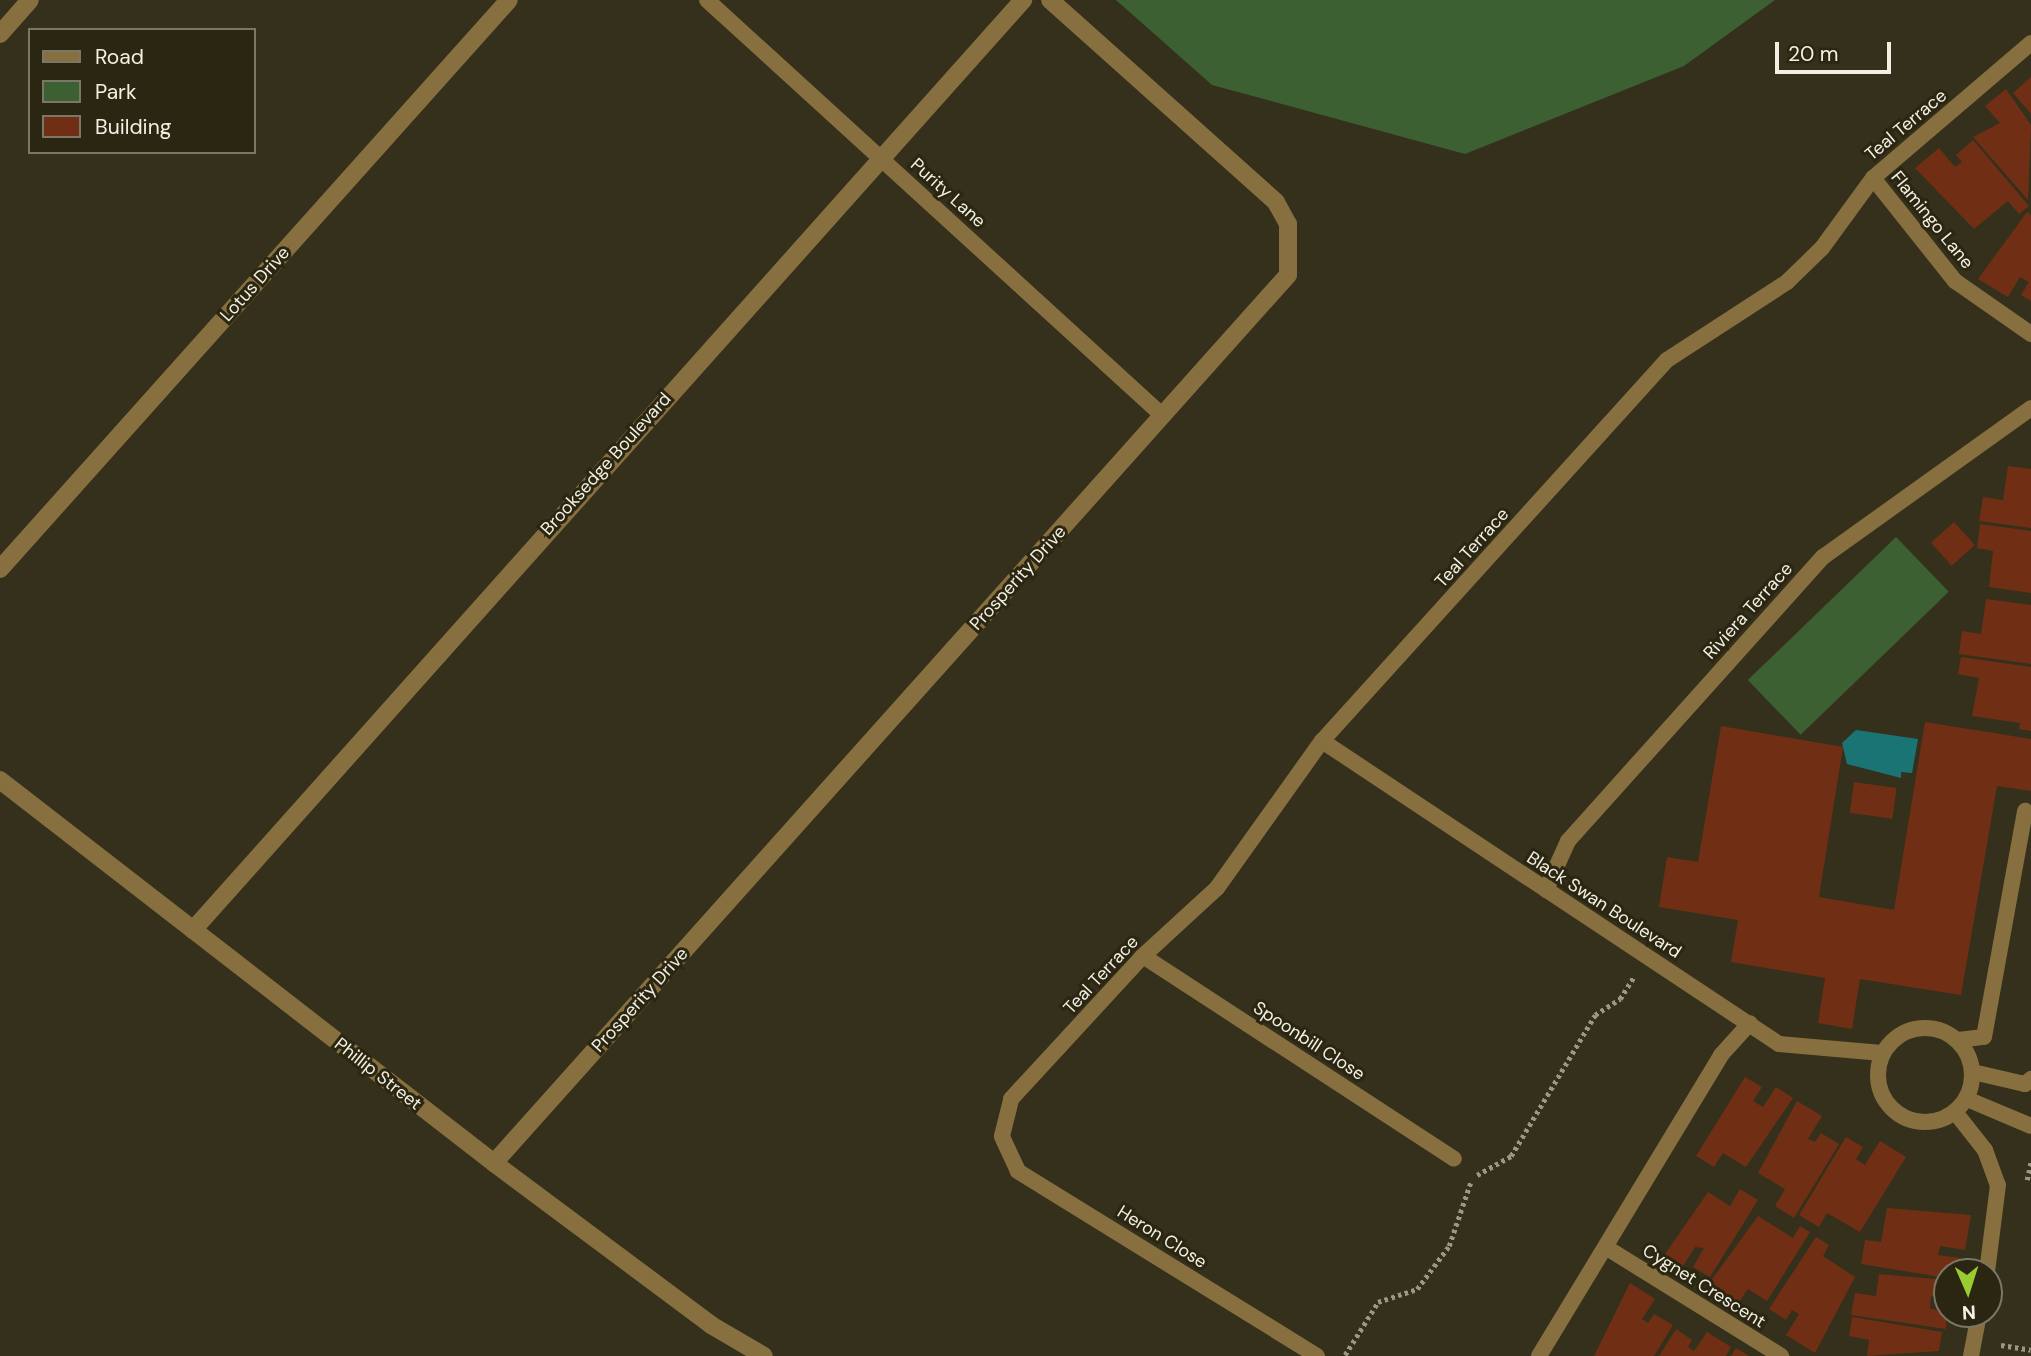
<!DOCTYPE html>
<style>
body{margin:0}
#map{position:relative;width:2031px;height:1356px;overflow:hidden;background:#34301b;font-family:"DM Sans",sans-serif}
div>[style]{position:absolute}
.green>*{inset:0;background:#3d6032;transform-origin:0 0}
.water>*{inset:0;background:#1a7474}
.building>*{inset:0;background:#702f14;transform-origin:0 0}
.path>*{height:4.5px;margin-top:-2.25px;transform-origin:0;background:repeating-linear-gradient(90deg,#9b9787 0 3.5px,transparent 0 7px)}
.service>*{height:16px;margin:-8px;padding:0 8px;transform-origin:8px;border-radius:8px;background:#876f3f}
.service>.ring{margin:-8px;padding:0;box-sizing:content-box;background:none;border:16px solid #876f3f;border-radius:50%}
.minor>*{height:18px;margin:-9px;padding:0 9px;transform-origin:9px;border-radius:9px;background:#876f3f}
span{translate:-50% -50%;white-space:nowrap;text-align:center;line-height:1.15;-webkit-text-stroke:6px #2a2612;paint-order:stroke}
.street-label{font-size:18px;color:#f3f0e3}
.legend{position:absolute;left:28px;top:28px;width:228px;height:126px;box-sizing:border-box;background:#2a2612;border:2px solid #7a7766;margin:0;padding:9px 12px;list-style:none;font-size:21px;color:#f3f0e3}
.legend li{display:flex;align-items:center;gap:14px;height:35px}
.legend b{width:35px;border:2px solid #7a7766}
.north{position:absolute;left:1933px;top:1258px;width:70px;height:70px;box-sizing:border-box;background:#2a2612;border:2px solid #7a7766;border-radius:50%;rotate:177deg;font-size:19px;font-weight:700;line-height:28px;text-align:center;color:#f3f0e3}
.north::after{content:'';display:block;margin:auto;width:24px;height:32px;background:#9bcb33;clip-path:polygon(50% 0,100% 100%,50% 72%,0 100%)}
.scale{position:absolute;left:1775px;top:42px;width:116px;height:32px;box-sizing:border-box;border:4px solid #f3f0e3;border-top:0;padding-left:9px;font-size:21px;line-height:24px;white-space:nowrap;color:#f3f0e3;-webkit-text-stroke:5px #2a2612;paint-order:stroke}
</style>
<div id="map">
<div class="green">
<i style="clip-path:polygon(1116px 0,1775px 0,1684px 66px,1465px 154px,1212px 85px)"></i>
<i style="left:1896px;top:537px;width:76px;height:206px;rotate:46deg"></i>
</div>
<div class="water">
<i style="clip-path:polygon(1856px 730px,1918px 739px,1912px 773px,1901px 772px,1901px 778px,1847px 764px,1842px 743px)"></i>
</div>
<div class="building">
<i style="clip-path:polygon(2031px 77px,2031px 114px,2013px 93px)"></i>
<i style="clip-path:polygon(2006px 89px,2031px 125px,2028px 200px,1973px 137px,2000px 123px,1985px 106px)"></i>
<i style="clip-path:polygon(1973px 140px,2029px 206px,2019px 214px,2008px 201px,1974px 229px,1915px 168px,1939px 148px,1955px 167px,1962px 162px,1956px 155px)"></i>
<i style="clip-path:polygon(2027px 212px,2031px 215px,2031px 301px,2021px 295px,2029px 282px,2020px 277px,2008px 297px,1978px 279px)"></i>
<i style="clip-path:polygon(2008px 466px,2031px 469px,2031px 528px,1979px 521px,1983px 497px,2003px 500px)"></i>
<i style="left:1954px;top:522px;width:31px;height:31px;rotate:48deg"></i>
<i style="clip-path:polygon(1980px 524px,2031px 531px,2031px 593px,1989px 587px,1993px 551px,1977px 548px)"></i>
<i style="clip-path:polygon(1986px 599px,2031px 605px,2031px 664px,1959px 654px,1962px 631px,1981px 634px)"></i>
<i style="clip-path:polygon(1961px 657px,2031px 667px,2031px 731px,2019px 729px,2020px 723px,1972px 716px,1979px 678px,1958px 674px)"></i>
<i style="clip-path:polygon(1925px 722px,2031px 739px,2031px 791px,1997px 786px,1961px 995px,1860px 979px,1852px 1029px,1818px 1023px,1825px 978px,1731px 962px,1738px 920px,1659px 907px,1667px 857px,1698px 862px,1721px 726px,1843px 747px,1819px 897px,1894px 910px)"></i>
<i style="left:1854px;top:782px;width:43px;height:31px;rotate:8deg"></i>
<i style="clip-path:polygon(1745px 1077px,1762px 1087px,1753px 1101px,1763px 1107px,1776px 1087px,1793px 1098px,1746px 1167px,1723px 1153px,1714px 1167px,1696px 1156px)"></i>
<i style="clip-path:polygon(1797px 1101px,1822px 1116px,1808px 1139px,1815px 1142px,1821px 1133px,1839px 1144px,1794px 1218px,1775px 1206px,1785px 1189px,1758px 1173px)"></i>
<i style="clip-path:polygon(1846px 1137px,1863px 1147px,1856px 1159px,1865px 1165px,1880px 1141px,1906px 1157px,1860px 1232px,1827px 1213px,1819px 1227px,1799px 1215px)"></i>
<i style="clip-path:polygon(1740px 1189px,1758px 1200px,1710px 1277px,1693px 1267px,1704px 1248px,1695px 1247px,1681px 1269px,1663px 1257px,1708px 1192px,1730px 1206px)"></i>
<i style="clip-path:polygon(1887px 1208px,1971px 1215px,1965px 1250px,1940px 1246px,1938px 1255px,1960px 1258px,1957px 1272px,1947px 1272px,1947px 1278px,1861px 1264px,1865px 1240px,1881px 1242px)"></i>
<i style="clip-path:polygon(1758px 1216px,1793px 1238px,1800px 1226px,1810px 1232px,1767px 1301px,1748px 1289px,1737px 1305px,1707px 1286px)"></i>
<i style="clip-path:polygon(1816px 1237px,1829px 1245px,1823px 1256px,1855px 1277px,1815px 1353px,1786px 1335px,1799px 1314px,1792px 1310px,1786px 1320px,1769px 1309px)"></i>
<i style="clip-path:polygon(1879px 1274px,1947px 1280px,1947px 1298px,1931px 1296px,1930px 1309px,1947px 1311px,1946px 1329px,1851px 1315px,1855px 1293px,1876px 1296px)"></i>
<i style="clip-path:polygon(1630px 1283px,1655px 1299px,1642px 1319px,1648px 1323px,1654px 1314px,1673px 1325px,1654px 1356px,1594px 1356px)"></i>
<i style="clip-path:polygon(1852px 1317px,1942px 1332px,1939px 1351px,1867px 1356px,1869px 1340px,1849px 1336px)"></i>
<i style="clip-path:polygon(1676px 1329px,1692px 1340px,1688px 1347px,1694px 1351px,1707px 1332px,1731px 1347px,1726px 1356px,1659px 1356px)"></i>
<i style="clip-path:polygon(1736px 1348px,1749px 1356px,1731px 1356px)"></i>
</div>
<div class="path">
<i style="left:1477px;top:1175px;width:39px;rotate:-29deg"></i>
<i style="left:1511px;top:1156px;width:164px;rotate:-59.2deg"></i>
<i style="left:1595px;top:1015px;width:30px;rotate:-33deg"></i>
<i style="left:1620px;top:999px;width:25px;rotate:-58deg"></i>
<i style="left:2027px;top:1180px;width:19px;rotate:-78deg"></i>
<i style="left:2001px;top:1345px;width:30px;rotate:9deg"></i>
<i style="left:1345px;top:1355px;width:62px;rotate:-58.1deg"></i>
<i style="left:1378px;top:1302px;width:41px;rotate:-18.4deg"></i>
<i style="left:1417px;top:1289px;width:54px;rotate:-53.3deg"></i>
<i style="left:1449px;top:1246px;width:69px;rotate:-71.3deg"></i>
</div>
<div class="service">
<i style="left:707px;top:0;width:617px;rotate:42.37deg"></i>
<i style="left:1873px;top:178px;width:132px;rotate:51.5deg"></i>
<i style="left:1955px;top:281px;width:93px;rotate:34.9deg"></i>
<i style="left:1322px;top:741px;width:548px;rotate:33.55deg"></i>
<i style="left:1779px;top:1044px;width:103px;rotate:5deg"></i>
<i style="left:1546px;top:890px;width:54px;rotate:-65.8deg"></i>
<i style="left:1568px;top:841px;width:382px;rotate:-48.1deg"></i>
<i style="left:1823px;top:557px;width:256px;rotate:-35.6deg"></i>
<i style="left:1143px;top:956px;width:371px;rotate:33.1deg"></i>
<i class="ring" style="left:1878px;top:1028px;width:78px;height:78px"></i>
<i style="left:1958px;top:1040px;width:26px;rotate:-7deg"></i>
<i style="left:1984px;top:1037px;width:230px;rotate:-79.7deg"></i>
<i style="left:1973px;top:1072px;width:53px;rotate:13deg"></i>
<i style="left:2025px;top:1084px;width:8px;rotate:-40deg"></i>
<i style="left:1967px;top:1099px;width:69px;rotate:22.9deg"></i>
<i style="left:1955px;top:1112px;width:48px;rotate:51.7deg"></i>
<i style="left:1985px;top:1150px;width:37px;rotate:70deg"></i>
<i style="left:1998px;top:1185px;width:88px;rotate:97.2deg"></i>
<i style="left:1607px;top:1248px;width:205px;rotate:31.8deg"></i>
<i style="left:1317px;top:1356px;width:352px;rotate:-148.3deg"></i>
<i style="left:1018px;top:1171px;width:38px;rotate:-115deg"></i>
<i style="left:1002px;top:1136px;width:38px;rotate:-76deg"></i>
<i style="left:1011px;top:1099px;width:195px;rotate:-47.3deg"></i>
<i style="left:1143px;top:956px;width:100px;rotate:-42.6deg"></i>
<i style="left:1217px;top:888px;width:181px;rotate:-54.5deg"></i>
<i style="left:1322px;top:741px;width:514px;rotate:-47.84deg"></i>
<i style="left:1667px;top:360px;width:143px;rotate:-33deg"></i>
<i style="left:1787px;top:282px;width:49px;rotate:-44.2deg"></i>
<i style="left:1822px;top:248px;width:87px;rotate:-53.9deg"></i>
<i style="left:1873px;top:178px;width:208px;rotate:-40.5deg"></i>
<i style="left:1539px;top:1356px;width:352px;rotate:-58.8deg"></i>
<i style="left:1721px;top:1055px;width:43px;rotate:-47.8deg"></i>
<i style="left:1971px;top:1356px;width:43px;rotate:-79.2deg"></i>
</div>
<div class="minor">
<i style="left:0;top:34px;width:45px;rotate:-48.6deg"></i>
<i style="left:0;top:569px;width:763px;rotate:-48.19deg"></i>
<i style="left:0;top:780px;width:625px;rotate:37.79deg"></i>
<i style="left:494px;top:1163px;width:271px;rotate:36.7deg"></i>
<i style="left:711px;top:1325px;width:61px;rotate:30.3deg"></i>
<i style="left:193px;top:930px;width:1247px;rotate:-48.25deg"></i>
<i style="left:494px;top:1163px;width:1191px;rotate:-48.2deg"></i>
<i style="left:1288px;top:275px;width:51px;rotate:-90deg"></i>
<i style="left:1288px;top:224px;width:25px;rotate:-119deg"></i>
<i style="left:1276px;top:202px;width:303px;rotate:-138.2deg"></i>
</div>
<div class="street-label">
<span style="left:1906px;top:125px;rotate:-40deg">Teal Terrace</span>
<span style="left:948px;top:193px;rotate:42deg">Purity Lane</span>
<span style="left:1932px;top:220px;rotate:51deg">Flamingo Lane</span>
<span style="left:255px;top:284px;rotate:-48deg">Lotus Drive</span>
<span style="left:606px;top:464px;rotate:-48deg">Brooksedge Boulevard</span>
<span style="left:1472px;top:548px;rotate:-48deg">Teal Terrace</span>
<span style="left:1018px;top:578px;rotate:-48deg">Prosperity Drive</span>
<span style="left:1748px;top:611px;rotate:-48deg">Riviera Terrace</span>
<span style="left:1604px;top:905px;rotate:33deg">Black Swan Boulevard</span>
<span style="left:1101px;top:975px;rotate:-47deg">Teal Terrace</span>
<span style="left:640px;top:1000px;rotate:-48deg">Prosperity Drive</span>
<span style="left:1309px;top:1041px;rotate:33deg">Spoonbill Close</span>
<span style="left:378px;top:1074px;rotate:38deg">Phillip Street</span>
<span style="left:1162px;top:1237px;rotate:32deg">Heron Close</span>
<span style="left:1704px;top:1286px;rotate:32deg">Cygnet Crescent</span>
</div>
<ul class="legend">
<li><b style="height:9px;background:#876f3f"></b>Road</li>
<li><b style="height:19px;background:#3d6032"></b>Park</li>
<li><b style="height:19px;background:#702f14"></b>Building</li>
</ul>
<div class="north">N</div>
<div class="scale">20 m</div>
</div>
